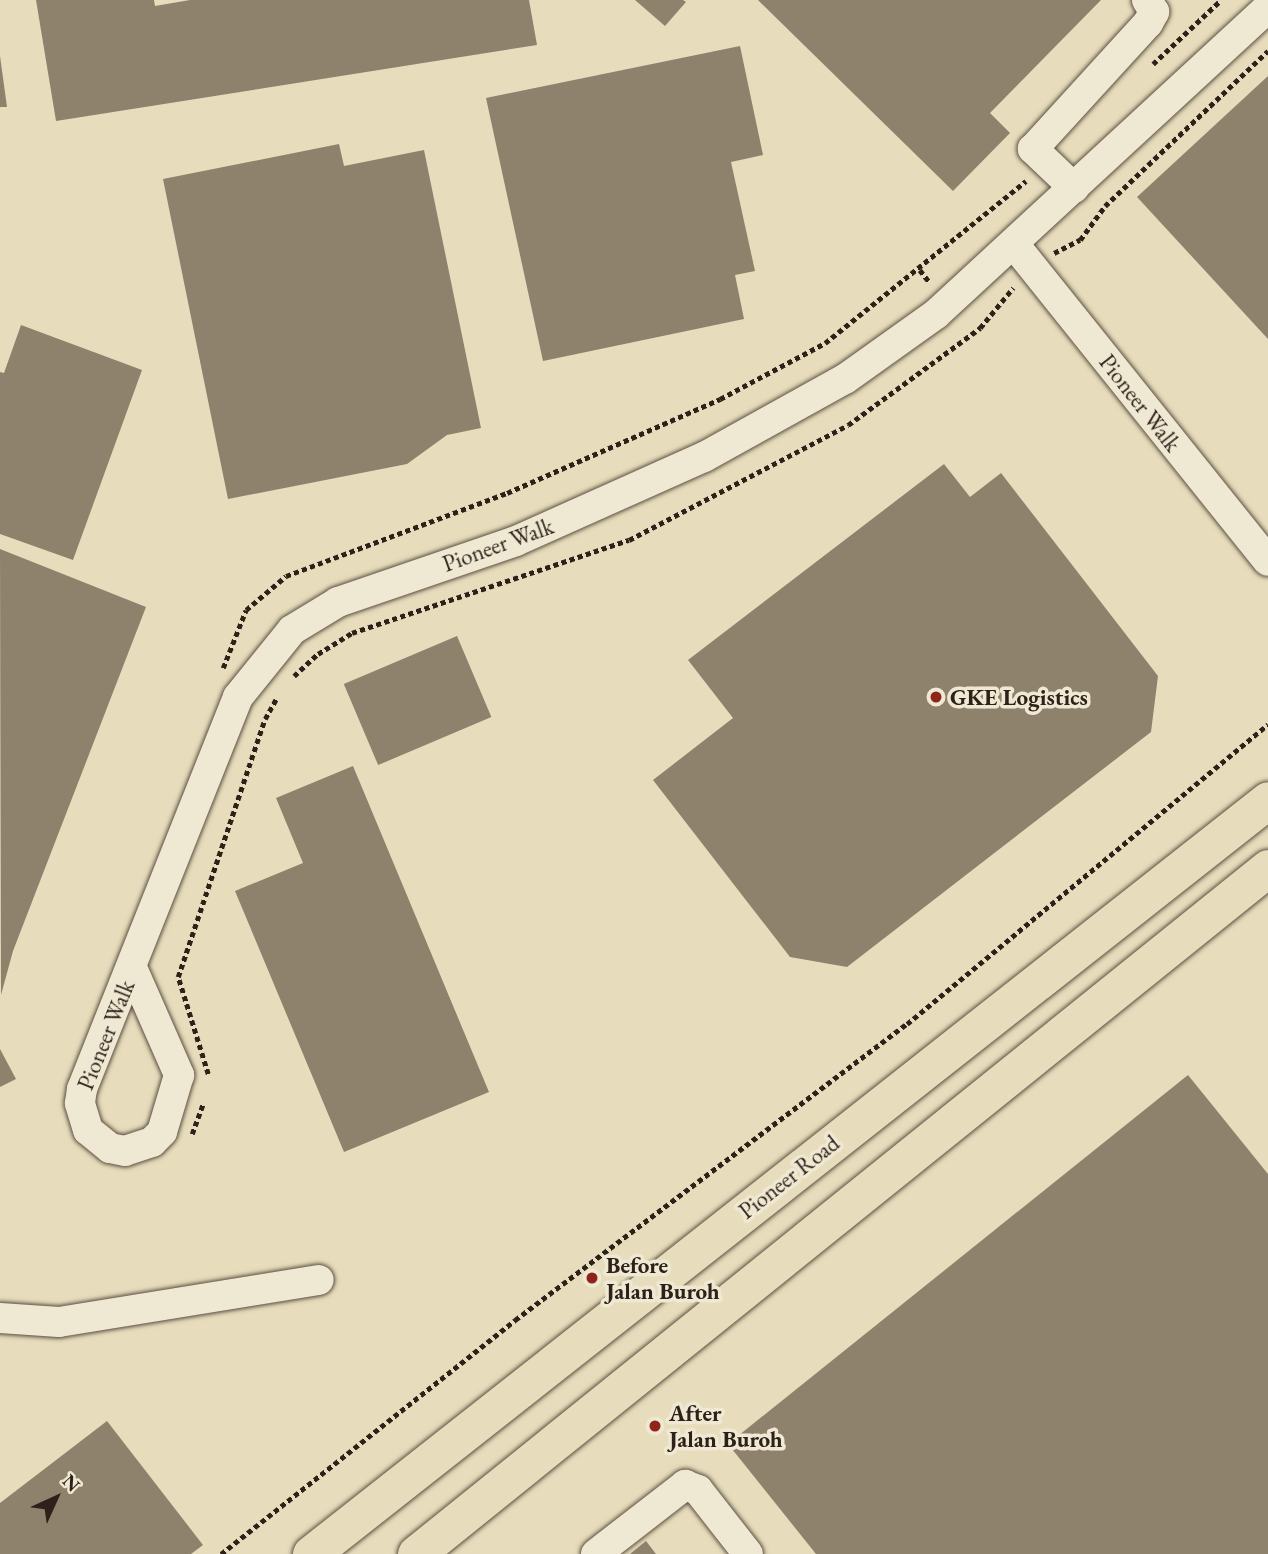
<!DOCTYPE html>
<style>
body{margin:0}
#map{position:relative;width:1268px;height:1554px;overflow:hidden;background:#e7dcbb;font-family:"EB Garamond",serif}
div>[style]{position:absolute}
.building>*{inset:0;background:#8e826d;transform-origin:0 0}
.path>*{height:4.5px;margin-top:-2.25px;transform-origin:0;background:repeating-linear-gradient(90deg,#2e2119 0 5px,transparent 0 8.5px)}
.roads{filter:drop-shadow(0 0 2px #5c5042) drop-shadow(0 0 2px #5c5042)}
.minor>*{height:30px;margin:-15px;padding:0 15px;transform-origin:15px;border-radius:15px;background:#efe8d3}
.major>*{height:37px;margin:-18.5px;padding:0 18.5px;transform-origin:18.5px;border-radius:18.5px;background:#e7dcbb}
.dots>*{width:19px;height:19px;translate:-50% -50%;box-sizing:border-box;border:4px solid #efe8d3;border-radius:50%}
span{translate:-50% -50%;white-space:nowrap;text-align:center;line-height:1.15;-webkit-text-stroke:7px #efe8d3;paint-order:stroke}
.street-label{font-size:23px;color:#2e2119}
.poi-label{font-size:23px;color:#2e2119;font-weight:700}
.left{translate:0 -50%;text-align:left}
.north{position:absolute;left:21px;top:1463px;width:70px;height:70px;-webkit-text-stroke:5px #efe8d3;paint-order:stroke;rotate:45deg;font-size:19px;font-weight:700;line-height:28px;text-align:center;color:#2e2119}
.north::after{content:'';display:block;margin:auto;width:24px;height:32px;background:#2e2119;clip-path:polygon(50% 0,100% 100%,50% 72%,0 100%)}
</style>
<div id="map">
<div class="building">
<i style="clip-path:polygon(36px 0,154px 0,155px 6px,190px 0,529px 0,537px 45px,56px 121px)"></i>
<i style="clip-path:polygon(635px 0,683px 0,686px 2px,665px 26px)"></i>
<i style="clip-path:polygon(758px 0,1101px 0,990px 113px,1010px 133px,953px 191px)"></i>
<i style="clip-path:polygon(740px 46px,763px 155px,731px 162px,755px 271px,735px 275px,744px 319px,543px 361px,486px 98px)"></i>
<i style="clip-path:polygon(0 56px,7px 107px,0 107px)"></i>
<i style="clip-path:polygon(1268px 76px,1268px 339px,1137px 197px)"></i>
<i style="clip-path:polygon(339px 144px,344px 166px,424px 150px,481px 428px,447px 435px,407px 464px,228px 499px,163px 179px)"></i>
<i style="clip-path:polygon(21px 325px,142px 370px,73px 560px,0 534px,0 372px,4px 373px)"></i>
<i style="clip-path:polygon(944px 464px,970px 497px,1001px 473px,1158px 676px,1151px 732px,847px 967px,790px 957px,653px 780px,733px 718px,688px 660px)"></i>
<i style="clip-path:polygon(0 549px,146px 607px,13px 951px,1px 995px)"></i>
<i style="left:457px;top:636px;width:88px;height:123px;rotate:67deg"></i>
<i style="clip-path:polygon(353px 766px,489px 1092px,344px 1152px,235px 891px,303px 863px,276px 798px)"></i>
<i style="clip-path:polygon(0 1049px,16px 1079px,0 1087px)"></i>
<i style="clip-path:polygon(1188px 1075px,1268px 1174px,1268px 1554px,816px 1554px,728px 1444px)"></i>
<i style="clip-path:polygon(107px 1421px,203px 1545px,191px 1554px,0 1554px,0 1503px)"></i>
<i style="clip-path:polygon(646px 1541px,656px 1554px,630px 1554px)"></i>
</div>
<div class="path">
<i style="left:1153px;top:64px;width:93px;rotate:-43.3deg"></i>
<i style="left:1054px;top:253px;width:29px;rotate:-27deg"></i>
<i style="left:1080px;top:240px;width:42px;rotate:-53.7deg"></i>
<i style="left:1105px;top:206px;width:225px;rotate:-43.6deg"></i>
<i style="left:920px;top:270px;width:16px;rotate:52deg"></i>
<i style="left:223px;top:668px;width:62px;rotate:-68.4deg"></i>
<i style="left:246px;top:610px;width:52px;rotate:-40.4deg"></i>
<i style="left:286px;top:576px;width:236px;rotate:-20.6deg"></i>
<i style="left:507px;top:493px;width:233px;rotate:-23.8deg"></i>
<i style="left:720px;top:399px;width:119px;rotate:-28.1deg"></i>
<i style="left:825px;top:343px;width:258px;rotate:-38.9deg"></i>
<i style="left:294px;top:676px;width:33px;rotate:-43deg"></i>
<i style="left:318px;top:654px;width:40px;rotate:-32deg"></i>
<i style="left:352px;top:633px;width:292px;rotate:-18.6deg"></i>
<i style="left:629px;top:540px;width:247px;rotate:-27.7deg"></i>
<i style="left:848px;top:425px;width:164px;rotate:-36.3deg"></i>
<i style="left:980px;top:328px;width:52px;rotate:-50.5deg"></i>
<i style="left:208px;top:1074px;width:102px;rotate:-107.2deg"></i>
<i style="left:178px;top:977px;width:272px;rotate:-71.4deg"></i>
<i style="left:265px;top:719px;width:23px;rotate:-61deg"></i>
<i style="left:192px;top:1134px;width:33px;rotate:-70deg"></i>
<i style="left:221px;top:1554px;width:376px;rotate:-38.5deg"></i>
<i style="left:515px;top:1320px;width:491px;rotate:-37.1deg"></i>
<i style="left:907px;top:1024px;width:469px;rotate:-39.7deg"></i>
</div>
<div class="roads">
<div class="minor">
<i style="left:1074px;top:188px;width:57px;rotate:-136.4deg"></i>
<i style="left:1033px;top:149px;width:171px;rotate:-47.6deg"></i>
<i style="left:1148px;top:23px;width:13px;rotate:-61deg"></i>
<i style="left:1154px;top:12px;width:14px;rotate:-120deg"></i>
<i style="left:1014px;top:244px;width:406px;rotate:51.3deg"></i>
<i style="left:133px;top:970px;width:115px;rotate:66.3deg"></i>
<i style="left:179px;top:1075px;width:59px;rotate:106.6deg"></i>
<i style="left:162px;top:1132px;width:14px;rotate:135deg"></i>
<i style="left:152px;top:1142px;width:28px;rotate:162deg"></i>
<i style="left:125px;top:1151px;width:15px;rotate:-169deg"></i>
<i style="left:110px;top:1148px;width:28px;rotate:-141deg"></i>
<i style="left:88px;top:1130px;width:28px;rotate:-107deg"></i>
<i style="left:80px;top:1103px;width:14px;rotate:-82deg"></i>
<i style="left:82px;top:1089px;width:422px;rotate:-68.3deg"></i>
<i style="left:238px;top:697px;width:86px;rotate:-51.1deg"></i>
<i style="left:292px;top:630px;width:54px;rotate:-31.3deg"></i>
<i style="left:338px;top:602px;width:188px;rotate:-18.9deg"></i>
<i style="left:516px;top:541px;width:206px;rotate:-24.1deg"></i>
<i style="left:704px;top:457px;width:161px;rotate:-29deg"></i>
<i style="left:845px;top:379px;width:112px;rotate:-35.5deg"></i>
<i style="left:936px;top:314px;width:452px;rotate:-42.7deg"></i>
<i style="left:0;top:1318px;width:59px;rotate:3.9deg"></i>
<i style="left:59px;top:1322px;width:263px;rotate:-9.2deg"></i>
<i style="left:596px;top:1554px;width:113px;rotate:-37.8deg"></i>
<i style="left:685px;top:1485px;width:14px;rotate:21deg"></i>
<i style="left:698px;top:1490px;width:81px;rotate:52deg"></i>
</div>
<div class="major">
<i style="left:311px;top:1554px;width:1218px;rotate:-38.23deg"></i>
<i style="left:416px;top:1554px;width:1094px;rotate:-38.84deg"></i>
</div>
</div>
<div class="dots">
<i style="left:936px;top:697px;background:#8f2418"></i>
<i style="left:592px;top:1278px;background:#8f2418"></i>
<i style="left:655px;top:1426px;background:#8f2418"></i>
</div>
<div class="street-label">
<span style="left:1140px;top:403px;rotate:52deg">Pioneer Walk</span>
<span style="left:498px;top:545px;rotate:-20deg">Pioneer Walk</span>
<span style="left:106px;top:1035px;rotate:-68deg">Pioneer Walk</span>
<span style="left:789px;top:1177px;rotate:-38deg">Pioneer Road</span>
</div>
<div class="poi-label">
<span class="left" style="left:950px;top:697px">GKE Logistics</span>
<span class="left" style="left:606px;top:1278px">Before<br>Jalan Buroh</span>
<span class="left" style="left:669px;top:1426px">After<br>Jalan Buroh</span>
</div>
<div class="north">N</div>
</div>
